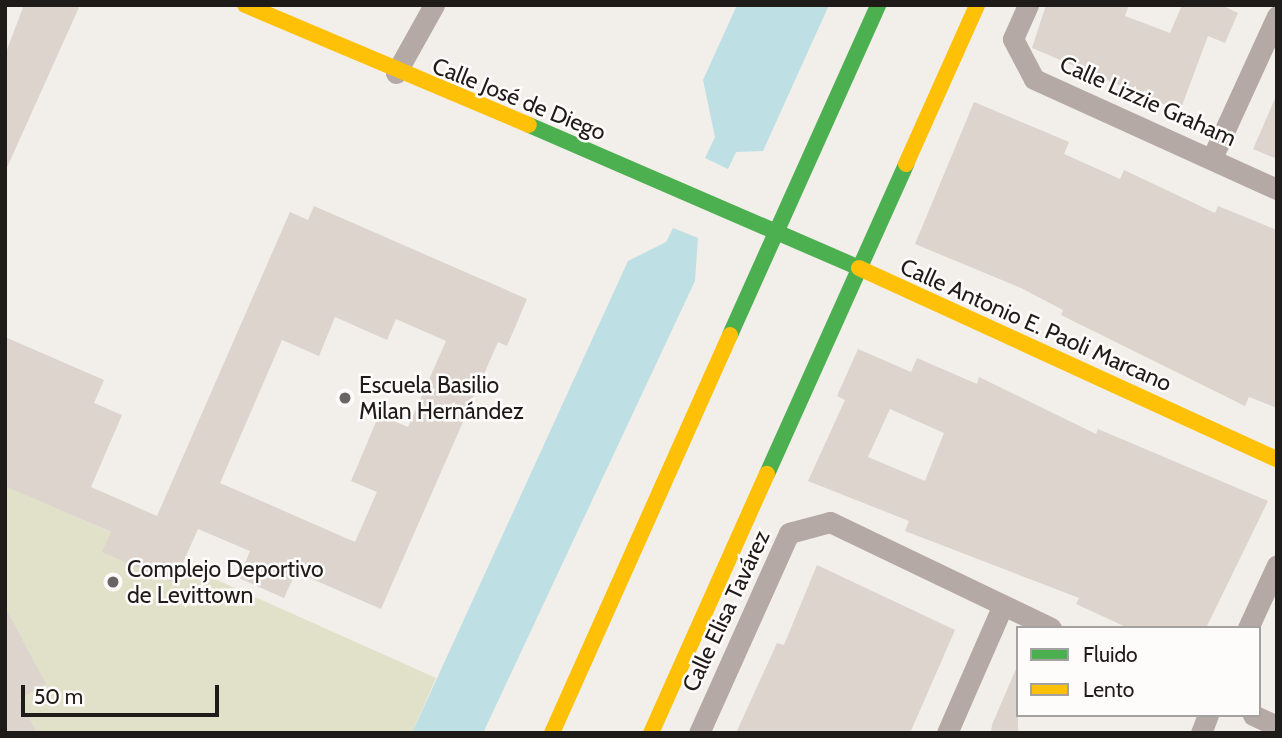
<!DOCTYPE html>
<meta charset="utf-8">
<style>
body{margin:0}
#map{position:relative;width:1282px;height:738px;overflow:hidden;background:#f2eeea;font-family:Cabin,sans-serif}
div>[style]{position:absolute}
.green>*{inset:0;background:#e1e1ca}
.water>*{inset:0;background:#bee0e4}
.building>*{inset:0;background:#dcd4cd}
.street>*{height:21px;margin:-10.5px;padding:0 10.5px;transform-origin:10.5px;border-radius:10.5px;background:#b5a9a5}
.fast>*{height:16px;margin:-8px;padding:0 8px;transform-origin:8px;border-radius:8px;background:#4caf50}
.slow>*{height:16px;margin:-8px;padding:0 8px;transform-origin:8px;border-radius:8px;background:#ffc107}
.dots>*{width:19px;height:19px;translate:-50% -50%;box-sizing:border-box;border:4px solid #fefcfb;border-radius:50%}
span{translate:-50% -50%;white-space:nowrap;text-align:center;line-height:1.15;-webkit-text-stroke:5px #fefcfb;paint-order:stroke}
.street-label{font-size:23px;color:#1e1b19}
.poi-label{font-size:23px;color:#1e1b19}
.left{translate:0 -50%;text-align:left}
.frame{position:absolute;inset:0;border:7px solid #1e1b19;pointer-events:none}
.legend{position:absolute;left:1016px;top:626px;width:245px;height:91px;box-sizing:border-box;background:#fefcfb;border:2px solid #a4a2a1;margin:0;padding:9px 12px;list-style:none;font-size:21px;color:#1e1b19}
.legend li{display:flex;align-items:center;gap:14px;height:35px}
.legend b{width:35px;border:2px solid #a4a2a1}
.scale{position:absolute;left:21px;top:685px;width:198px;height:32px;box-sizing:border-box;border:4px solid #1e1b19;border-top:0;padding-left:9px;font-size:21px;line-height:24px;white-space:nowrap;color:#1e1b19;-webkit-text-stroke:5px #fefcfb;paint-order:stroke}
</style>
<div id="map">
<div class="green">
<i style="clip-path:polygon(5px 485px,436px 678px,412px 733px,5px 733px)"></i>
</div>
<div class="water">
<i style="clip-path:polygon(737px 5px,829px 5px,763px 151px,736px 152px,728px 169px,705px 158px,715px 137px,703px 80px)"></i>
<i style="clip-path:polygon(673px 228px,698px 238px,695px 281px,483px 733px,412px 733px,628px 261px,666px 242px)"></i>
</div>
<div class="building">
<i style="clip-path:polygon(24px 5px,80px 5px,5px 172px,5px 55px)"></i>
<i style="clip-path:polygon(1046px 5px,1129px 5px,1125px 16px,1170px 33px,1182px 5px,1221px 5px,1238px 13px,1225px 43px,1208px 36px,1180px 111px,1032px 48px)"></i>
<i style="clip-path:polygon(1277px 94px,1277px 159px,1253px 149px)"></i>
<i style="clip-path:polygon(974px 102px,1069px 142px,1064px 154px,1120px 179px,1124px 170px,1215px 213px,1218px 206px,1277px 230px,1277px 408px,1249px 397px,1245px 406px,1061px 315px,1063px 310px,1021px 288px,915px 244px)"></i>
<i style="clip-path:polygon(evenodd,314px 206px,527px 299px,507px 346px,498px 342px,381px 609px,296px 572px,284px 598px,239px 578px,250px 551px,198px 529px,174px 583px,102px 552px,111px 532px,5px 486px,5px 337px,104px 380px,94px 403px,122px 415px,91px 487px,157px 516px,290px 212px,308px 220px,314px 206px,335px 317px,387px 340px,396px 319px,446px 341px,408px 427px,379px 415px,351px 481px,377px 492px,355px 542px,220px 483px,282px 340px,319px 356px,335px 317px)"></i>
<i style="clip-path:polygon(evenodd,858px 349px,911px 372px,917px 358px,977px 384px,979px 377px,1096px 434px,1098px 429px,1268px 501px,1206px 628px,1128px 628px,1076px 604px,1079px 598px,905px 531px,909px 521px,808px 481px,845px 400px,837px 396px,858px 349px,890px 409px,944px 433px,925px 481px,868px 457px,890px 409px)"></i>
<i style="clip-path:polygon(817px 565px,955px 630px,910px 733px,736px 733px,777px 643px,784px 645px)"></i>
<i style="clip-path:polygon(5px 607px,46px 684px,19px 699px,37px 733px,5px 733px)"></i>
<i style="clip-path:polygon(1018px 664px,1018px 733px,991px 733px,992px 725px)"></i>
</div>
<div class="street">
<i style="left:1028px;top:5px;width:37px;rotate:114deg"></i>
<i style="left:1013px;top:39px;width:45px;rotate:62.3deg"></i>
<i style="left:1034px;top:79px;width:267px;rotate:24.4deg"></i>
<i style="left:396px;top:73px;width:78px;rotate:-60.8deg"></i>
<i style="left:1212px;top:158px;width:156px;rotate:-65.4deg"></i>
<i style="left:1248px;top:628px;width:69px;rotate:-65.3deg"></i>
<i style="left:1253px;top:715px;width:26px;rotate:25deg"></i>
<i style="left:699px;top:733px;width:219px;rotate:-65.8deg"></i>
<i style="left:789px;top:533px;width:42px;rotate:-15deg"></i>
<i style="left:830px;top:522px;width:245px;rotate:25.6deg"></i>
<i style="left:947px;top:733px;width:137px;rotate:-66.4deg"></i>
<i style="left:1201px;top:733px;width:19px;rotate:-69deg"></i>
</div>
<div class="fast">
<i style="left:529px;top:125px;width:360px;rotate:23.4deg"></i>
<i style="left:730px;top:335px;width:362px;rotate:-65.8deg"></i>
<i style="left:767px;top:474px;width:340px;rotate:-65.8deg"></i>
</div>
<div class="slow">
<i style="left:245px;top:5px;width:308px;rotate:22.9deg"></i>
<i style="left:906px;top:164px;width:174px;rotate:-65.9deg"></i>
<i style="left:859px;top:268px;width:460px;rotate:24.6deg"></i>
<i style="left:552px;top:733px;width:436px;rotate:-65.9deg"></i>
<i style="left:651px;top:733px;width:284px;rotate:-65.9deg"></i>
</div>
<div class="dots">
<i style="left:345px;top:398px;background:#686562"></i>
<i style="left:113px;top:582px;background:#686562"></i>
</div>
<div class="street-label">
<span style="left:519px;top:99px;rotate:22deg">Calle José de Diego</span>
<span style="left:1148px;top:101px;rotate:24deg">Calle Lizzie Graham</span>
<span style="left:1036px;top:325px;rotate:24deg">Calle Antonio E. Paoli Marcano</span>
<span style="left:726px;top:611px;rotate:-65deg">Calle Elisa Tavárez</span>
</div>
<div class="poi-label">
<span class="left" style="left:359px;top:398px">Escuela Basilio<br>Milan Hernández</span>
<span class="left" style="left:127px;top:582px">Complejo Deportivo<br>de Levittown</span>
</div>
<div class="frame"></div>
<ul class="legend">
<li><b style="height:9px;background:#4caf50"></b>Fluido</li>
<li><b style="height:9px;background:#ffc107"></b>Lento</li>
</ul>
<div class="scale">50 m</div>
</div>
